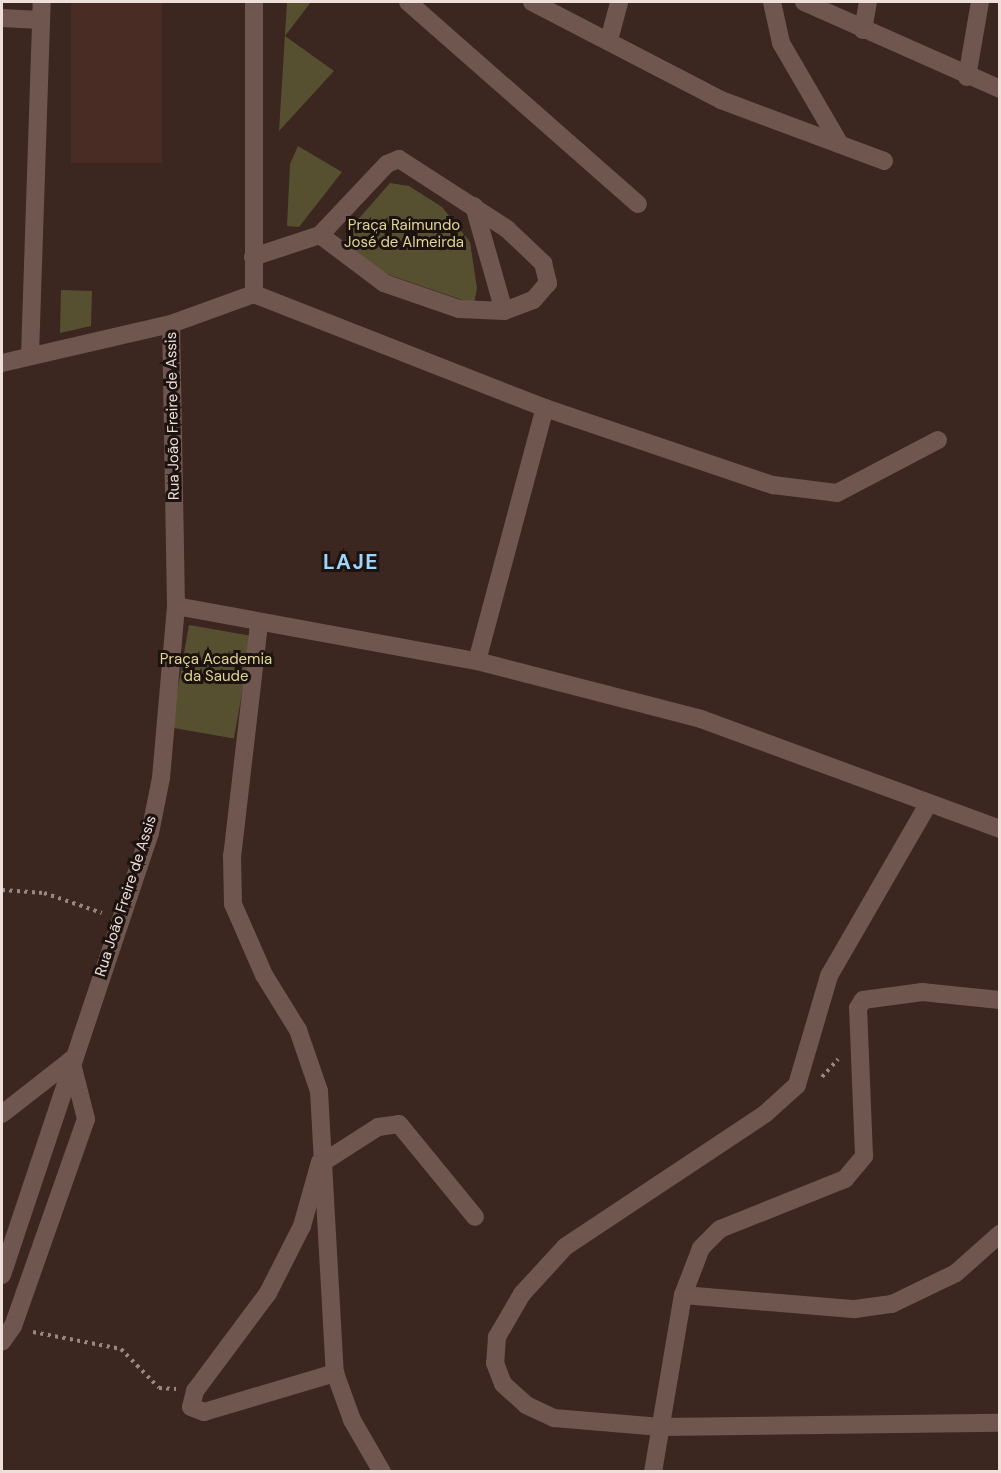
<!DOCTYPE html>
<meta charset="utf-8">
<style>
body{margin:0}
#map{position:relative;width:1001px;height:1473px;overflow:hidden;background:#3c2620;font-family:"DM Sans",sans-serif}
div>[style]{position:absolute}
.built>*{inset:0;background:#492d25;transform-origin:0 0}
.green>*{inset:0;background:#565030;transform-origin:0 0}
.path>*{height:4px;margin-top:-2px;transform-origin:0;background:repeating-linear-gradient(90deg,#998781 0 3px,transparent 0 7.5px)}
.minor>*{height:18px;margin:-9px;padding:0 9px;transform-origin:9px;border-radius:9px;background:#6f564f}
span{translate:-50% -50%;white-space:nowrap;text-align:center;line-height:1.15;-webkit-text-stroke:6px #1c120f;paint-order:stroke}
.park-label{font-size:15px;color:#e1d693}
.street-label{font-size:15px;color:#eedfda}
.district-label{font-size:21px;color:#9cd6fc;font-weight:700;letter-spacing:1.5px}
.frame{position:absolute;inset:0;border:3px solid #eedfda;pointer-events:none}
</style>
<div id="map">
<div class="built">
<i style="left:71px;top:2px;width:91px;height:161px"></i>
</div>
<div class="green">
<i style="clip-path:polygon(287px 2px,311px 2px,285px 36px,334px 71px,279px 131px)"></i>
<i style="clip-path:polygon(298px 146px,342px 172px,299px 227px,287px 226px,290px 164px)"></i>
<i style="clip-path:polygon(390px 183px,409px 186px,442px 207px,470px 242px,477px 288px,474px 304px,363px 266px,345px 245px,347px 232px)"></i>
<i style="clip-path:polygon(61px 290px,92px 291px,91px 326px,60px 333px)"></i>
<i style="left:189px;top:625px;width:64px;height:104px;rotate:10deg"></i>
</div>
<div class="path">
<i style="left:2px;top:890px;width:42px;rotate:4.1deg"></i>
<i style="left:44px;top:893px;width:61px;rotate:19deg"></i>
<i style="left:822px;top:1077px;width:24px;rotate:-48deg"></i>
<i style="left:33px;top:1332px;width:90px;rotate:10.9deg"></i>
<i style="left:121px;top:1349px;width:54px;rotate:45.7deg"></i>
<i style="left:159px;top:1388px;width:17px;rotate:3deg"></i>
</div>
<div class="minor">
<i style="left:408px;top:2px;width:306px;rotate:41.3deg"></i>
<i style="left:532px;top:2px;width:213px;rotate:27.4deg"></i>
<i style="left:721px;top:100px;width:174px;rotate:20.5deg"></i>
<i style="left:772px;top:2px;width:42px;rotate:77.6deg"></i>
<i style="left:781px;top:43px;width:113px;rotate:59.8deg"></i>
<i style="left:804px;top:2px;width:214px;rotate:23.9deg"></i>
<i style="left:2px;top:18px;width:38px;rotate:3deg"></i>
<i style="left:863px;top:30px;width:28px;rotate:-80deg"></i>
<i style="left:609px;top:40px;width:39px;rotate:-75deg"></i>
<i style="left:967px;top:77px;width:76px;rotate:-80.2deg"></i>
<i style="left:474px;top:206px;width:109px;rotate:74.1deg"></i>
<i style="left:253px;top:257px;width:71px;rotate:-18.2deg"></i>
<i style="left:320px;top:235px;width:98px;rotate:-46.7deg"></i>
<i style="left:387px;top:164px;width:13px;rotate:-23deg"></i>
<i style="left:399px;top:159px;width:129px;rotate:32.9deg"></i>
<i style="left:507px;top:229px;width:50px;rotate:43.4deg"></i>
<i style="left:543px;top:263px;width:21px;rotate:76deg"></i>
<i style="left:548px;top:283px;width:23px;rotate:131deg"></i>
<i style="left:533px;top:300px;width:31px;rotate:159deg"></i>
<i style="left:504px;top:311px;width:45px;rotate:-177.5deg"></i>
<i style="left:459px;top:309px;width:79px;rotate:-160.9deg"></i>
<i style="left:384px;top:283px;width:80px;rotate:-143.1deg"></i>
<i style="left:254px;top:294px;width:313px;rotate:21.4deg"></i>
<i style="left:545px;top:408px;width:241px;rotate:18.7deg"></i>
<i style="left:773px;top:485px;width:64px;rotate:7.1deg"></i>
<i style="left:837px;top:493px;width:114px;rotate:-27.7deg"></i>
<i style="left:254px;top:294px;width:292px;rotate:-90deg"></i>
<i style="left:30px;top:355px;width:353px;rotate:-88.1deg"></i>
<i style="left:2px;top:363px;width:173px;rotate:-13deg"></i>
<i style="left:171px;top:324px;width:88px;rotate:-19.9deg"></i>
<i style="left:176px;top:606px;width:306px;rotate:10.4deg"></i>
<i style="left:477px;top:661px;width:231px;rotate:14.5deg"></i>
<i style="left:701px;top:719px;width:319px;rotate:20.2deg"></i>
<i style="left:259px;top:624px;width:234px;rotate:96.6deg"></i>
<i style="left:232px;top:856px;width:48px;rotate:88.8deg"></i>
<i style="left:233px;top:904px;width:77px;rotate:66.4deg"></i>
<i style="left:264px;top:975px;width:65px;rotate:58.3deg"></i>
<i style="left:298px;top:1030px;width:65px;rotate:71deg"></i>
<i style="left:319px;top:1091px;width:282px;rotate:86.8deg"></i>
<i style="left:335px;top:1373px;width:50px;rotate:70.1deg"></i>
<i style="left:352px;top:1420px;width:60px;rotate:60deg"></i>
<i style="left:477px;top:661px;width:262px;rotate:-75deg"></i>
<i style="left:927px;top:806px;width:196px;rotate:120deg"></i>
<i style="left:829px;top:976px;width:114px;rotate:106.4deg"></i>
<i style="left:797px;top:1085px;width:43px;rotate:137.8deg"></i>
<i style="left:765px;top:1114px;width:240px;rotate:146.4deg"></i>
<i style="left:565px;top:1247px;width:64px;rotate:132.5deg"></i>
<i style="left:522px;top:1294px;width:50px;rotate:120.2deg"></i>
<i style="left:497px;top:1337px;width:26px;rotate:94deg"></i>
<i style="left:495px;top:1363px;width:22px;rotate:69deg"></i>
<i style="left:503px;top:1384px;width:31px;rotate:42deg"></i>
<i style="left:526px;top:1405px;width:31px;rotate:25deg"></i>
<i style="left:554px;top:1418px;width:107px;rotate:4.8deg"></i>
<i style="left:661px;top:1427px;width:339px;rotate:-0.7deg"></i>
<i style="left:2px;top:1114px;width:88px;rotate:-38deg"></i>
<i style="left:71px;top:1060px;width:61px;rotate:75.7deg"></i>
<i style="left:86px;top:1119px;width:219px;rotate:109.4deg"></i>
<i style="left:13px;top:1326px;width:19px;rotate:125deg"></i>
<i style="left:325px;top:1161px;width:63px;rotate:-32.7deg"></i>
<i style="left:378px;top:1127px;width:21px;rotate:-8deg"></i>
<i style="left:399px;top:1124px;width:120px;rotate:50.7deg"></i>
<i style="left:320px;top:1162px;width:66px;rotate:105.7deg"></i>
<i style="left:302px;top:1226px;width:75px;rotate:116.9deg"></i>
<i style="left:268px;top:1293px;width:122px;rotate:126.7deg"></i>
<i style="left:195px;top:1391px;width:16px;rotate:104deg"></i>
<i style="left:191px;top:1407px;width:14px;rotate:21deg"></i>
<i style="left:204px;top:1412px;width:137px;rotate:-16.6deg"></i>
<i style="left:2px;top:1275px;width:466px;rotate:-71.5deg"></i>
<i style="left:150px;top:833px;width:56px;rotate:-78.7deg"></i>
<i style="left:161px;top:778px;width:173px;rotate:-85deg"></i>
<i style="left:176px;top:606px;width:282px;rotate:-91deg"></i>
<i style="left:683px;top:1295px;width:173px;rotate:4.7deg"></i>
<i style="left:855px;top:1309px;width:37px;rotate:-8deg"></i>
<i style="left:892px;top:1304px;width:71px;rotate:-25.8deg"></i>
<i style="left:956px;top:1273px;width:59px;rotate:-41.6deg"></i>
<i style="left:653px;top:1472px;width:180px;rotate:-80.4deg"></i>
<i style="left:683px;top:1295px;width:50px;rotate:-69deg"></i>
<i style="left:701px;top:1248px;width:27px;rotate:-45deg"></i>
<i style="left:720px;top:1229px;width:135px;rotate:-21.8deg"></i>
<i style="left:845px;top:1179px;width:30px;rotate:-50deg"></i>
<i style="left:864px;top:1156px;width:148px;rotate:-92.3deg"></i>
<i style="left:858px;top:1008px;width:9px;rotate:-58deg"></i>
<i style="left:863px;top:1000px;width:60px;rotate:-7.7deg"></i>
<i style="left:922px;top:992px;width:78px;rotate:5.9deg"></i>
</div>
<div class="park-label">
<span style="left:404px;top:234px">Praça Raimundo<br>José de Almeirda</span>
<span style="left:216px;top:668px">Praça Academia<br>da Saude</span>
</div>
<div class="street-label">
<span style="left:173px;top:416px;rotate:-91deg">Rua João Freire de Assis</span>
<span style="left:126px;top:896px;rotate:-72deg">Rua João Freire de Assis</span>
</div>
<div class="district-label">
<span style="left:351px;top:562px">LAJE</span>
</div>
<div class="frame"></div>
</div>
